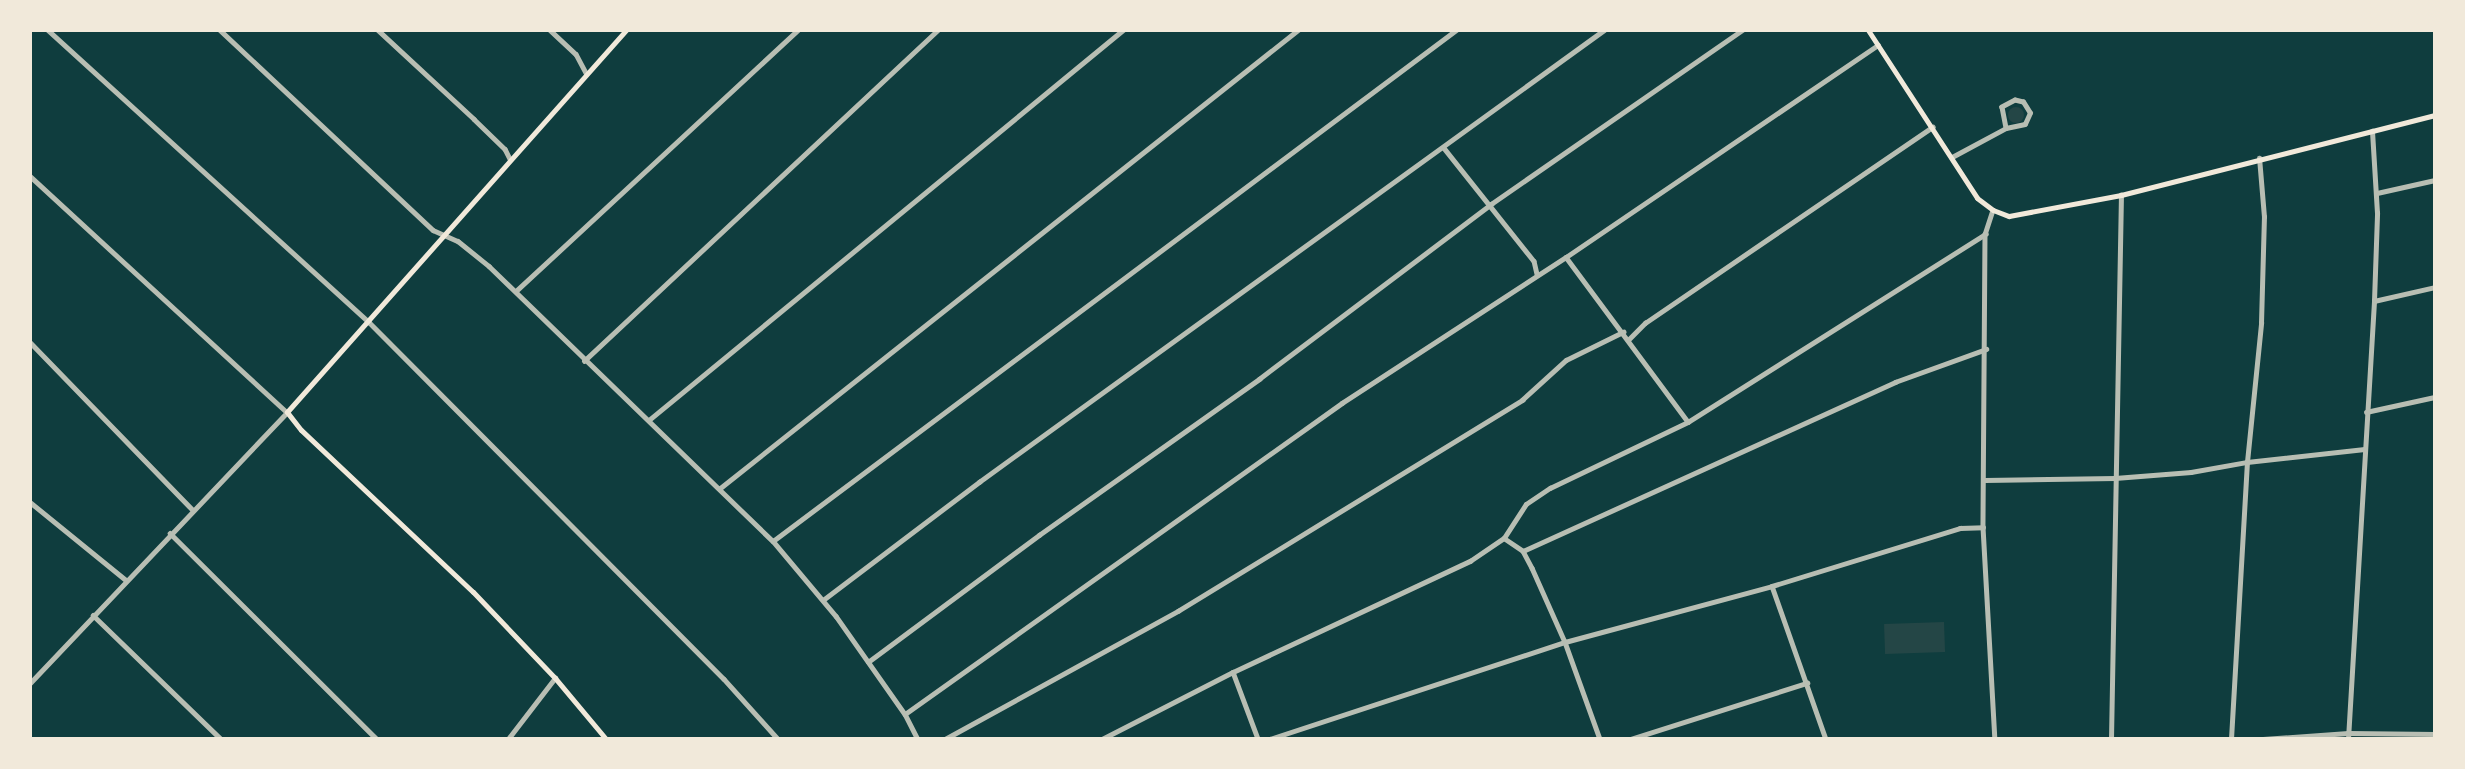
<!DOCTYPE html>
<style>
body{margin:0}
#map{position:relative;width:2465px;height:769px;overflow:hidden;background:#0f3d3e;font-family:"Exo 2",sans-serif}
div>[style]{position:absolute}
.green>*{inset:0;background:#244646;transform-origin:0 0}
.round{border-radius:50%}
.minor>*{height:4.5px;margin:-2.25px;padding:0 2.25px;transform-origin:2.25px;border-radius:2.25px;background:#b8beb3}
.tertiary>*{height:5px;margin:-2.5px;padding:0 2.5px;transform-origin:2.5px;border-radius:2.5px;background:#b8beb3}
.secondary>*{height:5px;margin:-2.5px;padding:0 2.5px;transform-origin:2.5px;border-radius:2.5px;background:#f1e9da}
span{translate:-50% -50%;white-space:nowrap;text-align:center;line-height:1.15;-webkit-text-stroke:5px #f1e9da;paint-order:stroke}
.frame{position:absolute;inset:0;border:32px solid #f1e9da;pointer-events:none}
</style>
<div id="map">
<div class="green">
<i class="round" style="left:2008px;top:107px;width:16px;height:16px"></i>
<i style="left:1944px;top:622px;width:30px;height:60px;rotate:88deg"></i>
</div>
<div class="minor">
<i style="left:48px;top:30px;width:434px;rotate:42.3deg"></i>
<i style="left:369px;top:322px;width:503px;rotate:45.16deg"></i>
<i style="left:724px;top:679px;width:81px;rotate:48deg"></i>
<i style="left:220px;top:30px;width:292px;rotate:43.2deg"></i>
<i style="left:433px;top:230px;width:27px;rotate:24deg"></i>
<i style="left:458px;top:241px;width:40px;rotate:39deg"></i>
<i style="left:489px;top:266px;width:395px;rotate:44.1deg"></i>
<i style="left:773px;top:541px;width:98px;rotate:50deg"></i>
<i style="left:836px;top:616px;width:120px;rotate:54.9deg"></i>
<i style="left:905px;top:714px;width:28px;rotate:63deg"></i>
<i style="left:378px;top:30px;width:131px;rotate:42.8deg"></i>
<i style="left:474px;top:119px;width:43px;rotate:44.1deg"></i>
<i style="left:505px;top:149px;width:11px;rotate:63deg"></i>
<i style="left:550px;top:30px;width:35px;rotate:43deg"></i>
<i style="left:576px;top:54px;width:21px;rotate:62deg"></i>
<i style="left:1444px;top:148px;width:144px;rotate:51.5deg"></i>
<i style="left:1534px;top:261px;width:13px;rotate:77deg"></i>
<i style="left:1952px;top:157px;width:61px;rotate:-28.2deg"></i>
<i style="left:2006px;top:128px;width:19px;rotate:-12deg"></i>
<i style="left:2025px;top:124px;width:12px;rotate:-66deg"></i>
<i style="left:2030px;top:113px;width:13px;rotate:-122deg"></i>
<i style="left:2023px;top:102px;width:8px;rotate:-166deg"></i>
<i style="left:2015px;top:100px;width:15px;rotate:152deg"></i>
<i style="left:2002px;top:107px;width:21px;rotate:79deg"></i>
<i style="left:30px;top:176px;width:349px;rotate:42.6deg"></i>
<i style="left:2377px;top:193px;width:59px;rotate:-12.6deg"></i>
<i style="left:1993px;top:210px;width:25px;rotate:108deg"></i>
<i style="left:1985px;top:234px;width:293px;rotate:90.4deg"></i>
<i style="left:1983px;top:527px;width:212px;rotate:86.8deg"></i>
<i style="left:1566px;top:257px;width:205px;rotate:53.5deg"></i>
<i style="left:516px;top:291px;width:384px;rotate:-42.8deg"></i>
<i style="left:2374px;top:301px;width:63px;rotate:-12.9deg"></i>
<i style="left:1629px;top:339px;width:23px;rotate:-45deg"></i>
<i style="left:1645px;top:323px;width:348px;rotate:-34.3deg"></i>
<i style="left:30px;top:342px;width:233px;rotate:45.9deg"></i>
<i style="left:584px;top:361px;width:485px;rotate:-43.1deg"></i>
<i style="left:2366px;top:412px;width:71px;rotate:-12.3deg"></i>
<i style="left:649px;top:420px;width:614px;rotate:-39.45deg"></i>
<i style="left:1985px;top:480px;width:130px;rotate:-0.9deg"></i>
<i style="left:2115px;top:478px;width:76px;rotate:-4.5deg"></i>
<i style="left:2191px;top:472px;width:57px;rotate:-10.1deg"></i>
<i style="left:2247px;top:462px;width:118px;rotate:-6.3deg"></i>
<i style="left:719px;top:489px;width:739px;rotate:-38.41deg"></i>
<i style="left:30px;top:502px;width:124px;rotate:39.1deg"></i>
<i style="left:170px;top:533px;width:292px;rotate:44.9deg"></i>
<i style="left:1504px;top:538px;width:23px;rotate:34deg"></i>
<i style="left:1523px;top:551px;width:19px;rotate:62deg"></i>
<i style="left:1532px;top:568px;width:81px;rotate:66deg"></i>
<i style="left:1565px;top:642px;width:103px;rotate:70.2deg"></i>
<i style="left:773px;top:541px;width:853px;rotate:-36.8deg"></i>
<i style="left:1523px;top:551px;width:409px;rotate:-24.4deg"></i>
<i style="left:1895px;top:382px;width:97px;rotate:-19.9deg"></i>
<i style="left:1772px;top:586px;width:162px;rotate:70.6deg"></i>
<i style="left:823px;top:600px;width:196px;rotate:-37.1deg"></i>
<i style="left:979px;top:482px;width:771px;rotate:-35.87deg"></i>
<i style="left:93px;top:615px;width:178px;rotate:44.1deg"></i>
<i style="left:868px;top:662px;width:213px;rotate:-36.6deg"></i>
<i style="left:1039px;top:535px;width:270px;rotate:-35.3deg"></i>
<i style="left:1259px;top:379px;width:291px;rotate:-37deg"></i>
<i style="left:1491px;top:204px;width:305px;rotate:-34.7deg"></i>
<i style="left:1233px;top:672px;width:72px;rotate:69.5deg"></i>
<i style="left:905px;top:714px;width:536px;rotate:-35.44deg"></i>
<i style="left:1342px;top:403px;width:267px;rotate:-33.1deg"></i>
<i style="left:1566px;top:257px;width:377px;rotate:-34.2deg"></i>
<i style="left:508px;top:739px;width:77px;rotate:-52.4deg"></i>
<i style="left:945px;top:739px;width:266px;rotate:-28.8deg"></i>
<i style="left:1178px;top:611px;width:404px;rotate:-31.5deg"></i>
<i style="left:1522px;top:400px;width:59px;rotate:-42.3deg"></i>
<i style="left:1566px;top:360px;width:64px;rotate:-26.2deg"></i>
<i style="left:1102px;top:739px;width:147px;rotate:-27.1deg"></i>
<i style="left:1233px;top:672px;width:262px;rotate:-25.1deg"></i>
<i style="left:1470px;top:561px;width:41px;rotate:-34.1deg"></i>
<i style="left:1504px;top:538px;width:40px;rotate:-57.1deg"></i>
<i style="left:1526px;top:504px;width:29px;rotate:-34deg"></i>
<i style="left:1550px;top:488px;width:153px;rotate:-25.6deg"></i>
<i style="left:1688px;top:422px;width:352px;rotate:-32.3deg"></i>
<i style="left:1270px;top:739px;width:311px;rotate:-18.2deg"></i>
<i style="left:1565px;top:642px;width:214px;rotate:-15.1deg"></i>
<i style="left:1772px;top:586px;width:197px;rotate:-17.1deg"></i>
<i style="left:1960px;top:528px;width:23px;rotate:-2deg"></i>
<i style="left:1631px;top:739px;width:185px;rotate:-17.7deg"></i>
<i style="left:2111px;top:739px;width:544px;rotate:-88.95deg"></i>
<i style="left:2231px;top:739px;width:277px;rotate:-86.7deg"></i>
<i style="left:2247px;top:462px;width:140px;rotate:-84.2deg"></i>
<i style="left:2261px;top:323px;width:106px;rotate:-88.4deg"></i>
<i style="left:2264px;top:217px;width:59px;rotate:-94.8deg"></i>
<i style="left:2263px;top:739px;width:85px;rotate:-4deg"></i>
<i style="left:2348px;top:733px;width:87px;rotate:0.7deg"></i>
<i style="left:2348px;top:739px;width:439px;rotate:-86.6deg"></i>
<i style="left:2374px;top:301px;width:88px;rotate:-88deg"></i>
<i style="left:2377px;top:213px;width:82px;rotate:-93.5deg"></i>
</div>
<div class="tertiary">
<i style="left:30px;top:683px;width:373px;rotate:-46.5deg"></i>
</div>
<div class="secondary">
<i style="left:1868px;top:30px;width:200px;rotate:57deg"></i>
<i style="left:1977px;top:198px;width:20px;rotate:37deg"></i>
<i style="left:1993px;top:210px;width:17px;rotate:21deg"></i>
<i style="left:2009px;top:216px;width:114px;rotate:-10.6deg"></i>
<i style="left:2121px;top:195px;width:324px;rotate:-14.3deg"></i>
<i style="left:606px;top:739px;width:80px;rotate:-129.9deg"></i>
<i style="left:555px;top:678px;width:119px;rotate:-133.6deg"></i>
<i style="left:473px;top:592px;width:236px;rotate:-136.7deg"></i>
<i style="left:301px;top:430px;width:23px;rotate:-128deg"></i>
<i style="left:287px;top:412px;width:511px;rotate:-48.41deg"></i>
</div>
<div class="frame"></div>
</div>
